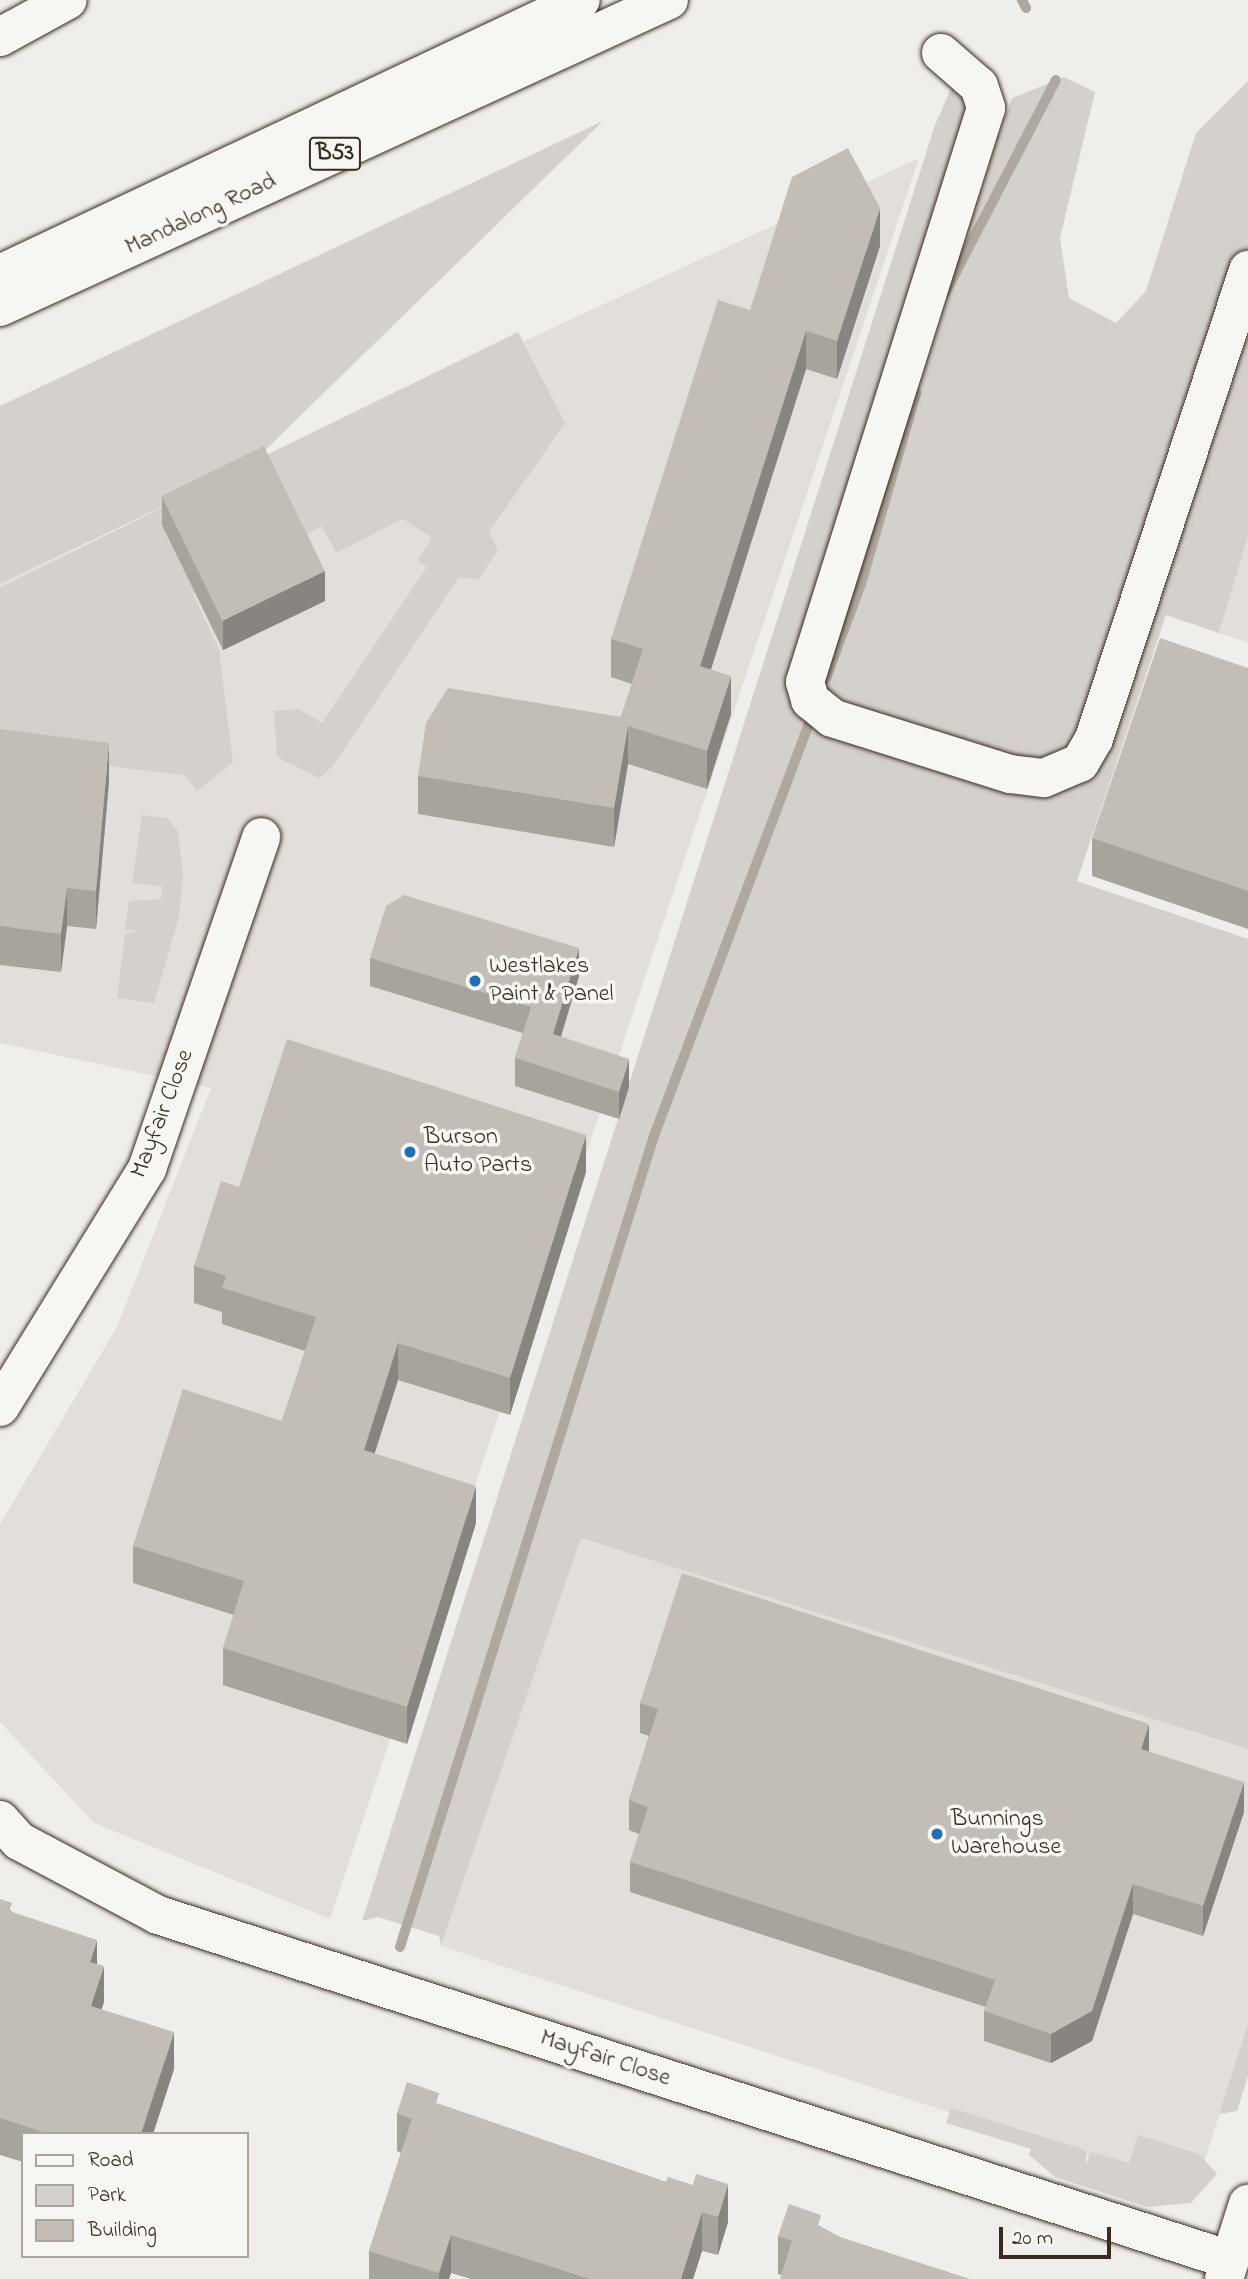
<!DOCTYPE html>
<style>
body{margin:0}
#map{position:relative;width:1248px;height:2279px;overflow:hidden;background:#efeeea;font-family:"Indie Flower",sans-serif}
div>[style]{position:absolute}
.built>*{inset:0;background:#e2dfdb}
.green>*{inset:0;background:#d4d1cc}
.stream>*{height:10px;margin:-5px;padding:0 5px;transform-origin:5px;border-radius:5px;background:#afa8a1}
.roads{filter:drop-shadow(0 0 2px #3b2a1e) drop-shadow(0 0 2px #3b2a1e)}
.minor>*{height:38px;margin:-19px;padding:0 19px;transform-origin:19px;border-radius:19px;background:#f6f6f2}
.major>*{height:38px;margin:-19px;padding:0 19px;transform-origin:19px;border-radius:19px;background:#f6f6f2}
.wall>*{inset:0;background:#a7a39d}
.shaded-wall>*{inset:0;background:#888480}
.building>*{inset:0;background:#c2bdb7;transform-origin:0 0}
.dots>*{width:19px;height:19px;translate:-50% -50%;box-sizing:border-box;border:4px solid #f6f6f2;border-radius:50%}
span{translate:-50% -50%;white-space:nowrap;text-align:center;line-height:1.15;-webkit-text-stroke:7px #f6f6f2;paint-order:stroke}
.shield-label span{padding:2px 5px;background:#f6f6f2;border:2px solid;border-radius:5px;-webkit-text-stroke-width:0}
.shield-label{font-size:23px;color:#3b2a1e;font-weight:700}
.street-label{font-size:24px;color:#3b2a1e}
.poi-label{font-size:24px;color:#3b2a1e}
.left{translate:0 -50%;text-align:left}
.legend{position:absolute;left:21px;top:2132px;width:228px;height:126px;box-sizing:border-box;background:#f6f6f2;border:2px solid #aba49d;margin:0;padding:9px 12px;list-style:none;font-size:21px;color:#3b2a1e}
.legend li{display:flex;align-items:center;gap:14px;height:35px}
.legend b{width:35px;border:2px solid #aba49d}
.scale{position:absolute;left:999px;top:2227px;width:112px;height:32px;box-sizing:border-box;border:4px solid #3b2a1e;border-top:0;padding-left:9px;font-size:21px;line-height:24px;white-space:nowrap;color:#3b2a1e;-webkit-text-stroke:5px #f6f6f2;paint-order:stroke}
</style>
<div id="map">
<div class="built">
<i style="clip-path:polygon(919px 158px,330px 1919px,94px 1823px,0 1722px,0 1524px,117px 1327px,211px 1088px,0 1043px,0 584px)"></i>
<i style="clip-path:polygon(1248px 536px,1248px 642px,1219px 633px)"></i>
<i style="clip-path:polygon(581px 1538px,1248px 1749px,1248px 2023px,1203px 2166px,1171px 2185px,441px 1946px)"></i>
</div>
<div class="green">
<i style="clip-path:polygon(1064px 77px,1095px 92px,1060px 238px,1069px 298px,1116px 323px,1146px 291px,1196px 133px,1248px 81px,1248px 536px,1219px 633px,1166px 615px,1077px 881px,1248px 939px,1248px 1749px,581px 1538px,441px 1946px,439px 1936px,378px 1917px,362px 1921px,935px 125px,952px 86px,997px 138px,1012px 98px)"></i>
<i style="clip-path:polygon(603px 121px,254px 461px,518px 332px,565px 423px,489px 532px,498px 550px,478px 580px,459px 577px,333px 766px,319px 778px,277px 757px,274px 711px,298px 709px,322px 723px,427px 567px,417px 561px,432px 538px,403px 519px,336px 553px,322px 526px,193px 594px,219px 650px,233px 762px,197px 791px,185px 775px,0 754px,0 588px,179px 499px,0 584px,0 406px)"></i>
<i style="clip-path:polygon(142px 815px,167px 818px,178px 831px,183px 874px,179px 917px,154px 1003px,117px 998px,125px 934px,139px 931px,125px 929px,129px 901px,161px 899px,162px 886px,132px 883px)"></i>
<i style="clip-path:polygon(1248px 2023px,1248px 2076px,1237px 2111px,1219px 2114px)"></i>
<i style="clip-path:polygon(951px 2108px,1086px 2150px,1086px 2164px,1091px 2152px,1129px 2163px,1138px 2135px,1199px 2154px,1217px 2174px,1191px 2203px,1147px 2207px,1055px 2177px,1029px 2155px,1031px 2149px,946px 2123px)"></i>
</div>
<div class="stream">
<i style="left:1022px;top:0;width:9px;rotate:63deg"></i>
<i style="left:945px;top:293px;width:240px;rotate:-62.5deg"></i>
<i style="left:826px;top:678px;width:100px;rotate:-69.6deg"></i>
<i style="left:861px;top:584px;width:199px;rotate:-73.9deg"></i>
<i style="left:400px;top:1947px;width:850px;rotate:-72.61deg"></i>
<i style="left:654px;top:1136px;width:453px;rotate:-69.4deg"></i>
</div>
<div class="roads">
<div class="minor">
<i style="left:0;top:37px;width:77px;rotate:-28.6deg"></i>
<i style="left:941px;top:53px;width:50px;rotate:41deg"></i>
<i style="left:979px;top:86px;width:23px;rotate:72deg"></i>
<i style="left:986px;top:108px;width:602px;rotate:107.5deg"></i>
<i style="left:805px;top:682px;width:19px;rotate:74deg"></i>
<i style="left:810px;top:700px;width:28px;rotate:39deg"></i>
<i style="left:832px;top:718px;width:187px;rotate:17.5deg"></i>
<i style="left:1010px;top:774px;width:34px;rotate:7deg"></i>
<i style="left:1044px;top:778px;width:39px;rotate:-23deg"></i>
<i style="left:1080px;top:763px;width:28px;rotate:-60deg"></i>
<i style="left:1094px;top:739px;width:494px;rotate:-71.8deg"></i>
<i style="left:0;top:1407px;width:280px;rotate:-58.3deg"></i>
<i style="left:147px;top:1169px;width:351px;rotate:-71deg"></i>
<i style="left:0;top:1820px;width:28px;rotate:48deg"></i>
<i style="left:19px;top:1841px;width:157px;rotate:28deg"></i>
<i style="left:158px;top:1915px;width:1126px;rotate:17.84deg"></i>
<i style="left:1224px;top:2279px;width:79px;rotate:-72.3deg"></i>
</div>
<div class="major">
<i style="left:0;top:274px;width:642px;rotate:-25.25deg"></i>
<i style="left:0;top:307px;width:736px;rotate:-24.65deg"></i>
</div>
</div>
<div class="wall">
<i style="clip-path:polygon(880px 246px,837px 379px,806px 369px,711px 669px,731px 714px,707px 789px,628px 764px,614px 847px,418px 814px,418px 776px,621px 717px,632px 684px,611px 677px,611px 639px,750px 310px)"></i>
<i style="clip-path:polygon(162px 496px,325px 601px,223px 650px,162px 525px)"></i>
<i style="clip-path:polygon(1248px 668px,1248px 929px,1092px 876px,1092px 838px)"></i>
<i style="clip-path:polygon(0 729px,109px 781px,96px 929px,67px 926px,61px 972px,0 965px)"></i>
<i style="clip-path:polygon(370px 958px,579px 976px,561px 1037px,629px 1087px,619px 1119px,515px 1086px,515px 1058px,523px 1033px,370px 986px)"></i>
<i style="clip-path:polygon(586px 1172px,510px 1415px,398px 1380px,374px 1454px,476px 1523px,407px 1744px,223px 1685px,223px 1648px,234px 1615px,133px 1583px,133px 1546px,282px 1421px,305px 1351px,222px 1324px,222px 1312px,194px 1303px,194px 1266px,239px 1187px)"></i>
<i style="clip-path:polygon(640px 1703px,1149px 1752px,1244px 1812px,1203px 1936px,1133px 1914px,1092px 2041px,1051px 2063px,984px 2041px,984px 2011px,986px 2007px,630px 1892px,630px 1862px,639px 1834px,629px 1830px,629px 1800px,649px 1736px,640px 1733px)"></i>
<i style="clip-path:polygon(0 1899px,12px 1912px,97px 1964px,104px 2002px,101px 2009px,174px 2069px,153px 2134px,23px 2134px,23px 2162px,0 2155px)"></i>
<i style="clip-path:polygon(439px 2104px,666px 2182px,728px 2222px,718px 2255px,702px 2251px,693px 2279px,471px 2279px,451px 2273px,449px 2279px,369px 2279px,369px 2251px,401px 2153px,397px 2151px,397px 2113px)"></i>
<i style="clip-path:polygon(821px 2215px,781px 2275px,778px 2274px,778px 2236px)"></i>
</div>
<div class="shaded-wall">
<i style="clip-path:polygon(880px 208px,880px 246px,837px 379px,837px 341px)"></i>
<i style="clip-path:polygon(806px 331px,806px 369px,700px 704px,700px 666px)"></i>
<i style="clip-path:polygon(325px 571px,325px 601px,223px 650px,223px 620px)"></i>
<i style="clip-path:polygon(731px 676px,731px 714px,707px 789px,707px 751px)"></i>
<i style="clip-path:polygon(628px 726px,628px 764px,614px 847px,614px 808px)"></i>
<i style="clip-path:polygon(109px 743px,109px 781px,96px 929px,96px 891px)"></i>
<i style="clip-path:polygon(67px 888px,67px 926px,61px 972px,61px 934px)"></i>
<i style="clip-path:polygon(579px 948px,579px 976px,553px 1062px,553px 1034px)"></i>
<i style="clip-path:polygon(629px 1059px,629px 1087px,619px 1119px,619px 1092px)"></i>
<i style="clip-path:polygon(586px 1135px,586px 1172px,510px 1415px,510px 1378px)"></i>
<i style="clip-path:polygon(398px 1343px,398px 1380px,364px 1487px,364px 1450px)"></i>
<i style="clip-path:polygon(476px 1486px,476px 1523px,407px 1744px,407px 1707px)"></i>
<i style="clip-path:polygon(1149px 1724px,1149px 1754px,1141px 1749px)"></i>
<i style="clip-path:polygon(1244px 1782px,1244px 1812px,1203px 1936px,1203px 1906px)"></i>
<i style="clip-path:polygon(1133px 1884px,1133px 1914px,1092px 2041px,1051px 2063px,1051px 2034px)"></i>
<i style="clip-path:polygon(97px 1940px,97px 1976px,90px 1962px)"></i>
<i style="clip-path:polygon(104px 1966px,104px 2002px,91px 2042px,91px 2006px)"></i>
<i style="clip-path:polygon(174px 2032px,174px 2069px,153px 2134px,141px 2134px)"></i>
<i style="clip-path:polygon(728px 2184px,728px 2222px,718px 2255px,718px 2217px)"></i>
<i style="clip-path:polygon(702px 2212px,702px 2251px,693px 2279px,681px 2279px)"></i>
<i style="clip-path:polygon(451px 2235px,451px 2273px,449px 2279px,439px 2279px,439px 2273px)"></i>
</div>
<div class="building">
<i style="clip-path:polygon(848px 148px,880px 208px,837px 341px,806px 331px,700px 666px,731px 676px,707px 751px,628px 726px,614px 808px,418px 776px,426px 723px,448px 688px,621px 717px,643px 649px,611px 639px,718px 300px,750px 310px,792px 177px)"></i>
<i style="left:264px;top:446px;width:139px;height:114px;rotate:64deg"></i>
<i style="clip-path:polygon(1160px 638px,1248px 668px,1248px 891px,1092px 838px)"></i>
<i style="clip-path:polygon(0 729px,109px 743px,96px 891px,67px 888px,61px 934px,0 926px)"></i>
<i style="clip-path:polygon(404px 895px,579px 948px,553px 1034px,629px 1059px,619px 1092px,515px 1058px,531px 1007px,370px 958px,386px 906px)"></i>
<i style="clip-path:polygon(287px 1039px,586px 1135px,510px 1378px,398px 1343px,364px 1450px,476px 1486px,407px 1707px,223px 1648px,244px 1581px,133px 1546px,183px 1389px,282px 1421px,316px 1317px,222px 1288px,226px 1276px,194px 1266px,221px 1181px,239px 1187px)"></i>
<i style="clip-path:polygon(682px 1573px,1149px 1724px,1141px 1749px,1244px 1782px,1203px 1906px,1133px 1884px,1092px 2011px,1051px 2034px,984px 2011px,995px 1980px,630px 1862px,648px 1807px,629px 1800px,658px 1709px,640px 1703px)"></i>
<i style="clip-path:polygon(0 1899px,12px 1903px,9px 1911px,97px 1940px,90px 1962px,104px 1966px,91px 2006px,174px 2032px,141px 2134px,49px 2134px,0 2118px)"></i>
<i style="clip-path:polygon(407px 2082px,439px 2093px,436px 2103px,666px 2182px,668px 2177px,693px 2185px,696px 2174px,728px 2184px,718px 2217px,702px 2212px,681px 2279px,590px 2279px,451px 2235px,439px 2273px,369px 2251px,412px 2119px,397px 2113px)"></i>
<i style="clip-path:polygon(789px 2204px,821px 2215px,818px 2225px,840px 2237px,970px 2279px,780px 2279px,792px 2241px,778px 2236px)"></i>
</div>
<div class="dots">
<i style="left:475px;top:981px;background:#1f6fb2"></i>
<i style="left:410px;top:1152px;background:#1f6fb2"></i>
<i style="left:937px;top:1834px;background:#1f6fb2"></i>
</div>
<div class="shield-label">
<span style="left:335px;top:154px">B53</span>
</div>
<div class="street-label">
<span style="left:201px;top:215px;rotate:-25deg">Mandalong Road</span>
<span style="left:163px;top:1114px;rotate:-69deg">Mayfair Close</span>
<span style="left:605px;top:2059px;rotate:18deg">Mayfair Close</span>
</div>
<div class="poi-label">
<span class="left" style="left:489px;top:981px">Westlakes<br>Paint &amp; Panel</span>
<span class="left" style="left:424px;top:1152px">Burson<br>Auto Parts</span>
<span class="left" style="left:951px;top:1834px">Bunnings<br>Warehouse</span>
</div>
<ul class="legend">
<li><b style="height:9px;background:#f6f6f2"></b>Road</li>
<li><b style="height:19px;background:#d4d1cc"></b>Park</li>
<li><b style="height:19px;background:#c2bdb7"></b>Building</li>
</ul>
<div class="scale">20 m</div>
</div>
